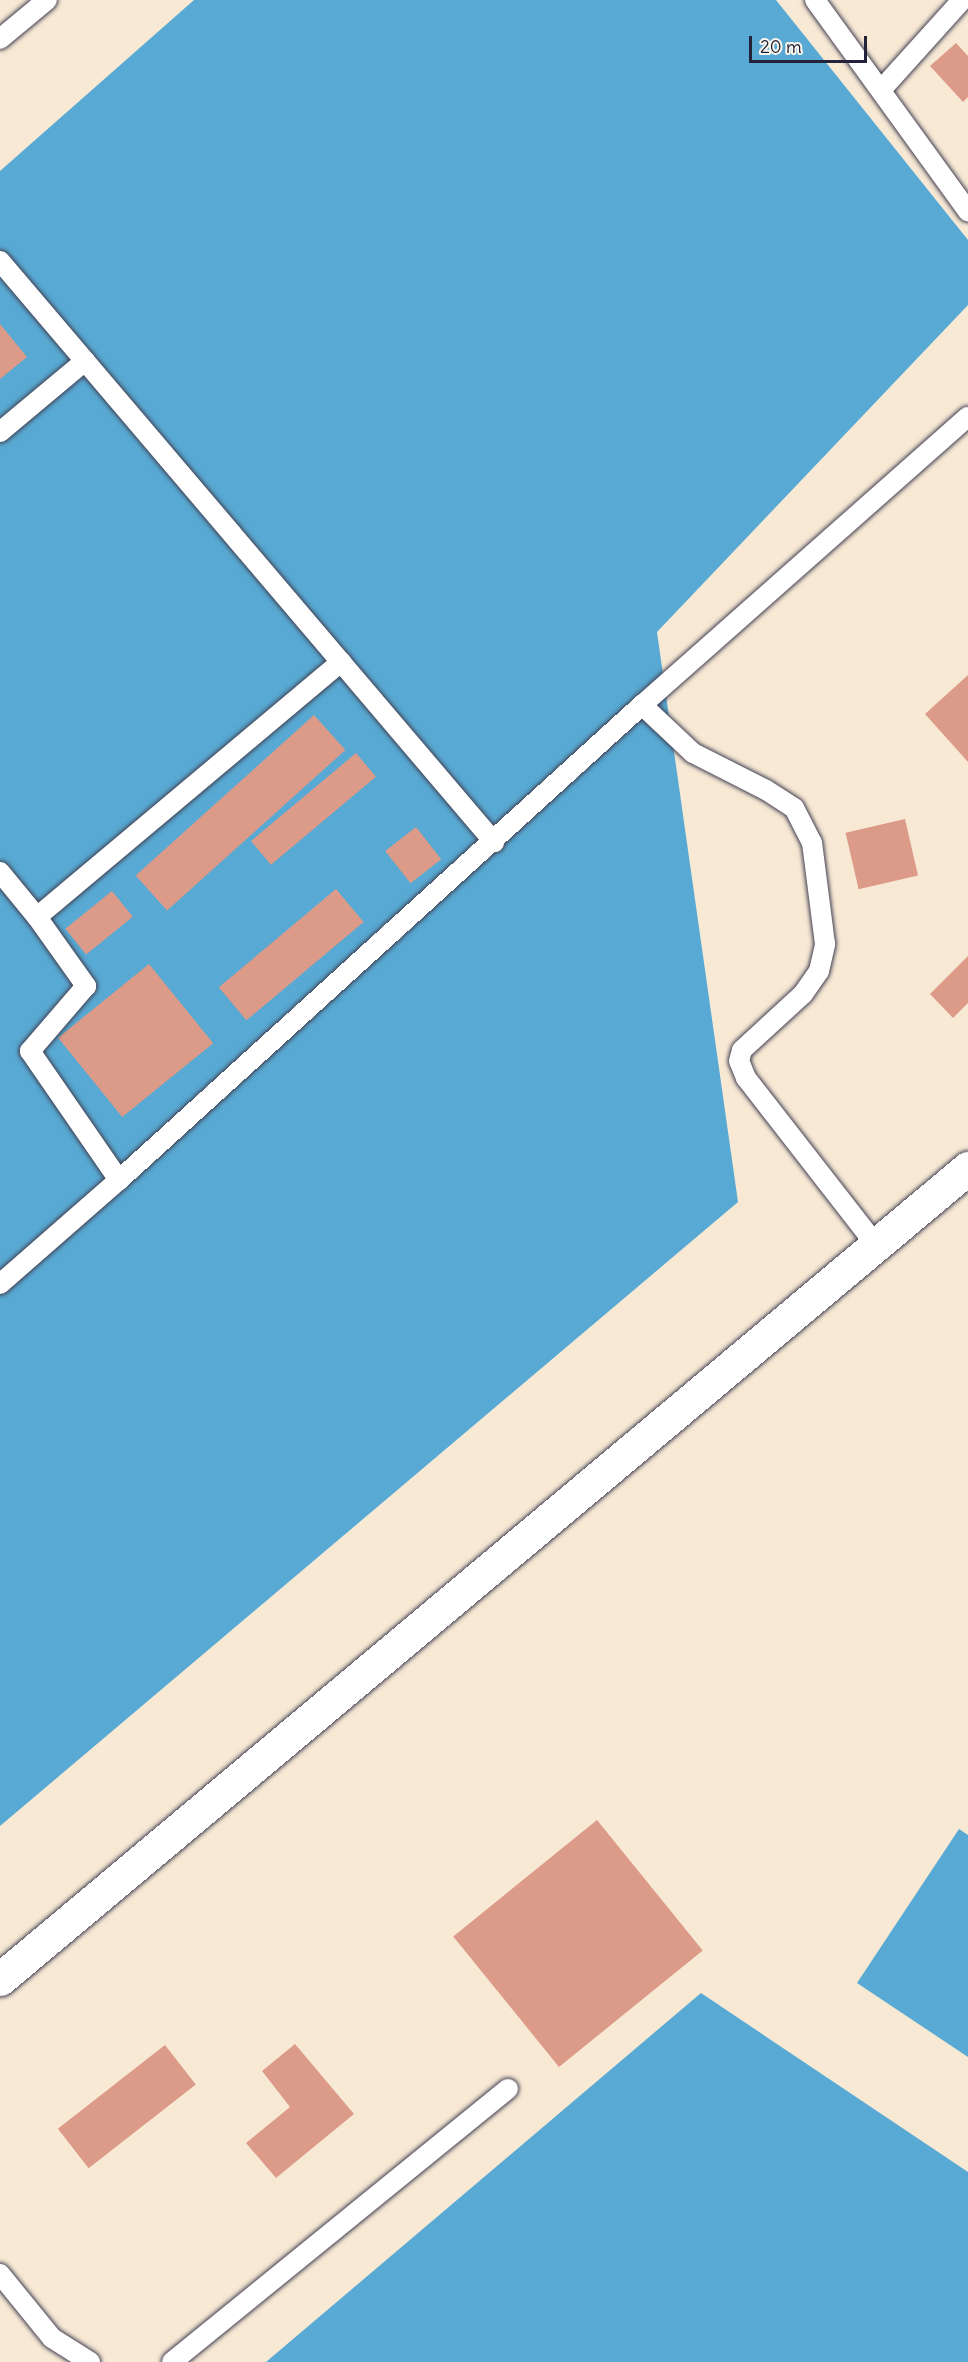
<!DOCTYPE html>
<style>
body{margin:0}
#map{position:relative;width:968px;height:2362px;overflow:hidden;background:#f8e9d5;font-family:Delius,sans-serif}
div>[style]{position:absolute}
.water>*{inset:0;background:#58a9d3}
.building>*{inset:0;background:#dc9b88;transform-origin:0 0}
.roads{filter:drop-shadow(0 0 2px #424052) drop-shadow(0 0 2px #424052)}
.service>*{height:20px;margin:-10px;padding:0 10px;transform-origin:10px;border-radius:10px;background:#fff}
.minor>*{height:33px;margin:-16.5px;padding:0 16.5px;transform-origin:16.5px;border-radius:16.5px;background:#fff}
span{translate:-50% -50%;white-space:nowrap;text-align:center;line-height:1.15;-webkit-text-stroke:6px #fbf7ec;paint-order:stroke}
.scale{position:absolute;left:749px;top:36px;width:118px;height:27px;box-sizing:border-box;border:3px solid #22223b;border-top:0;padding-left:8px;font-size:18px;line-height:21px;white-space:nowrap;color:#22223b;-webkit-text-stroke:4px #fbf7ec;paint-order:stroke}
</style>
<div id="map">
<div class="water">
<i style="clip-path:polygon(194px 0,776px 0,968px 240px,968px 305px,657px 632px,738px 1202px,0 1826px,0 171px)"></i>
<i style="clip-path:polygon(959px 1829px,968px 1835px,968px 2057px,857px 1983px)"></i>
<i style="clip-path:polygon(701px 1993px,968px 2172px,968px 2362px,266px 2362px)"></i>
</div>
<div class="building">
<i style="clip-path:polygon(956px 43px,968px 56px,968px 97px,963px 102px,930px 66px)"></i>
<i style="clip-path:polygon(0 324px,27px 357px,0 379px)"></i>
<i style="clip-path:polygon(968px 675px,968px 762px,925px 714px)"></i>
<i style="left:314px;top:715px;width:47px;height:240px;rotate:48deg"></i>
<i style="left:356px;top:753px;width:31px;height:137px;rotate:50deg"></i>
<i style="left:905px;top:819px;width:58px;height:61px;rotate:77deg"></i>
<i style="left:416px;top:827px;width:41px;height:39px;rotate:52deg"></i>
<i style="left:336px;top:889px;width:43px;height:153px;rotate:50deg"></i>
<i style="left:112px;top:891px;width:33px;height:60px;rotate:51deg"></i>
<i style="clip-path:polygon(968px 956px,968px 1003px,953px 1018px,930px 994px)"></i>
<i style="left:149px;top:964px;width:102px;height:117px;rotate:51deg"></i>
<i style="left:597px;top:1820px;width:168px;height:185px;rotate:51deg"></i>
<i style="clip-path:polygon(295px 2044px,354px 2114px,276px 2178px,246px 2143px,290px 2107px,262px 2071px)"></i>
<i style="left:165px;top:2045px;width:50px;height:136px;rotate:52deg"></i>
</div>
<div class="roads">
<div class="service">
<i style="left:815px;top:0;width:261px;rotate:54.1deg"></i>
<i style="left:0;top:39px;width:61px;rotate:-39.7deg"></i>
<i style="left:881px;top:90px;width:121px;rotate:-48deg"></i>
<i style="left:0;top:261px;width:763px;rotate:49.63deg"></i>
<i style="left:0;top:432px;width:111px;rotate:-39.9deg"></i>
<i style="left:0;top:872px;width:58px;rotate:50.6deg"></i>
<i style="left:37px;top:917px;width:85px;rotate:54.6deg"></i>
<i style="left:86px;top:986px;width:86px;rotate:130.7deg"></i>
<i style="left:30px;top:1051px;width:157px;rotate:55.4deg"></i>
<i style="left:37px;top:917px;width:397px;rotate:-40deg"></i>
<i style="left:876px;top:1245px;width:212px;rotate:-127.9deg"></i>
<i style="left:746px;top:1078px;width:18px;rotate:-112deg"></i>
<i style="left:739px;top:1061px;width:11px;rotate:-75deg"></i>
<i style="left:742px;top:1050px;width:83px;rotate:-42.6deg"></i>
<i style="left:803px;top:994px;width:28px;rotate:-55deg"></i>
<i style="left:819px;top:971px;width:28px;rotate:-77deg"></i>
<i style="left:825px;top:944px;width:102px;rotate:-97.3deg"></i>
<i style="left:812px;top:843px;width:39px;rotate:-117deg"></i>
<i style="left:794px;top:808px;width:33px;rotate:-147deg"></i>
<i style="left:766px;top:790px;width:82px;rotate:-153.1deg"></i>
<i style="left:693px;top:753px;width:70px;rotate:-136.7deg"></i>
<i style="left:642px;top:705px;width:435px;rotate:-41.5deg"></i>
<i style="left:0;top:1284px;width:158px;rotate:-41.2deg"></i>
<i style="left:119px;top:1180px;width:707px;rotate:-42.25deg"></i>
<i style="left:0;top:2274px;width:82px;rotate:50.9deg"></i>
<i style="left:52px;top:2338px;width:45px;rotate:32.3deg"></i>
<i style="left:172px;top:2362px;width:433px;rotate:-39.1deg"></i>
</div>
<div class="minor">
<i style="left:0;top:1979px;width:1263px;rotate:-39.96deg"></i>
</div>
</div>
<div class="scale">20 m</div>
</div>
